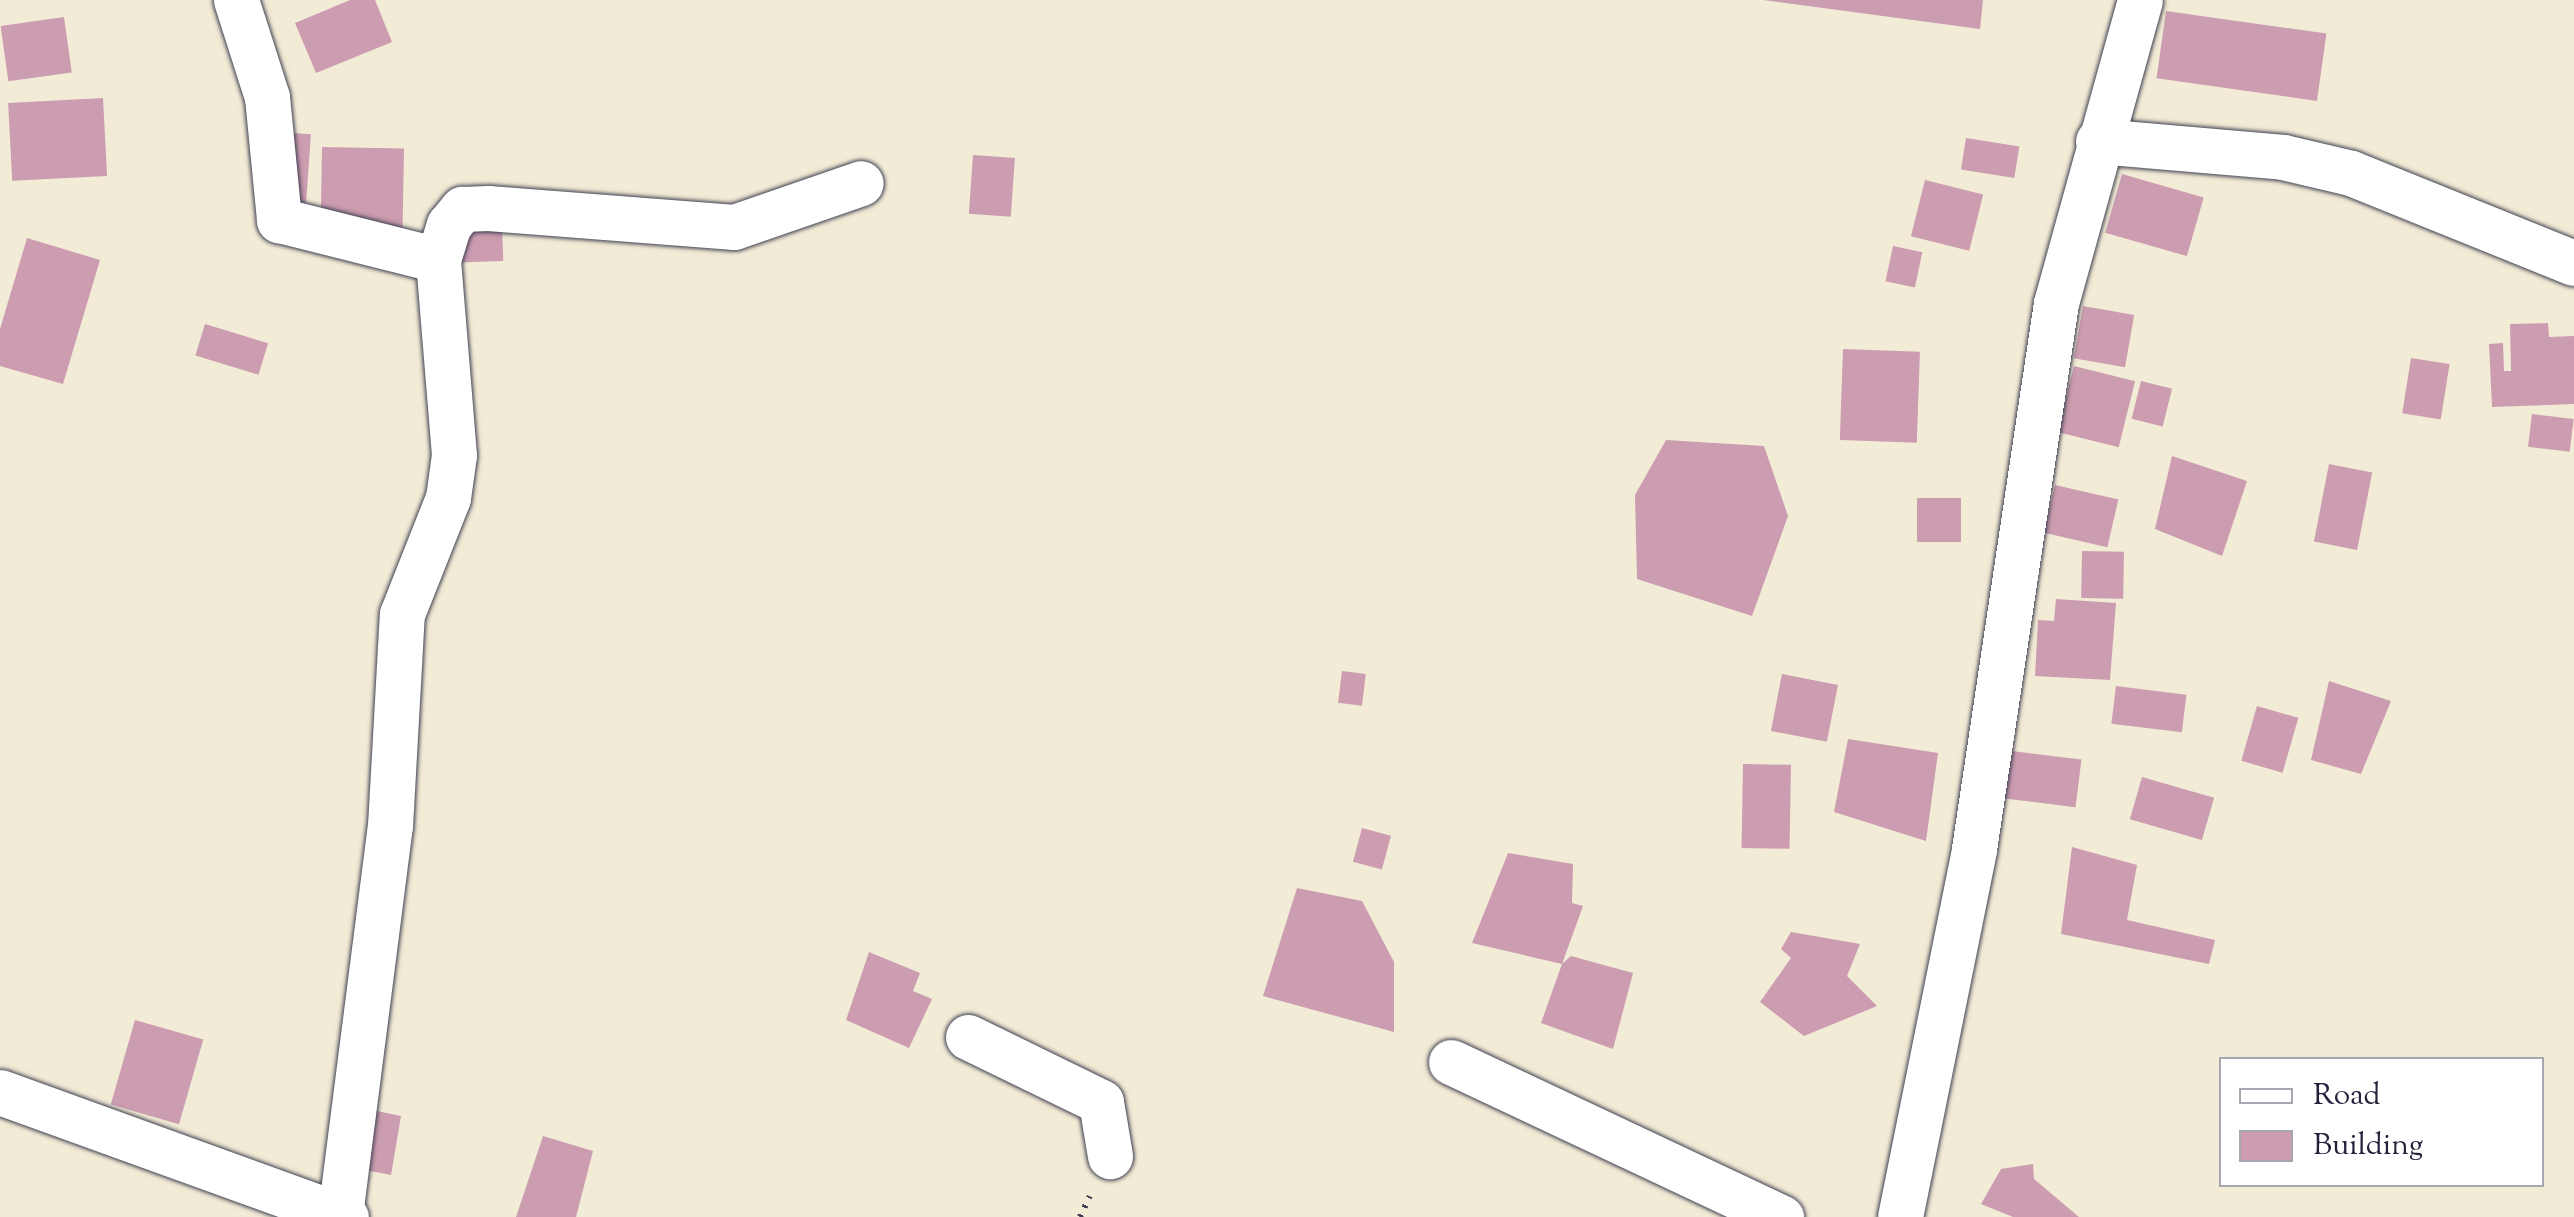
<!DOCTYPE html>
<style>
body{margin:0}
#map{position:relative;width:2574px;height:1217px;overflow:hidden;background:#f2ecd6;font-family:"Sorts Mill Goudy",serif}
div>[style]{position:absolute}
.building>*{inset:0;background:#cc9cb0;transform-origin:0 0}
.path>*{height:6px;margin-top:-3px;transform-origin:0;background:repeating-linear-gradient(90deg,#414052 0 2.5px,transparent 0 10.5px)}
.roads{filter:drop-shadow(0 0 2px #414052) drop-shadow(0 0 2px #414052)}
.street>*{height:45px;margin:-22.5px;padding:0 22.5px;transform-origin:22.5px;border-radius:22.5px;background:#fff}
span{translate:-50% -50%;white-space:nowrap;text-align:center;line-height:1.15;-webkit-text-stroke:8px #fff;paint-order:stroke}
.legend{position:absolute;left:2219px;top:1057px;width:325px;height:130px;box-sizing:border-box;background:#fff;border:2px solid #a7a7b1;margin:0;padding:12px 18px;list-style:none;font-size:30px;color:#22223b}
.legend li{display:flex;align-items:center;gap:20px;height:50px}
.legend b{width:50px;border:2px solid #a7a7b1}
</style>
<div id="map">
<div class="building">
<i style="clip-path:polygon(350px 0,375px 0,392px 42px,316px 73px,295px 23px)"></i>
<i style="clip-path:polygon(1763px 0,1983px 0,1980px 29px)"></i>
<i style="left:2166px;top:11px;width:162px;height:68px;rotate:8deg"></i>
<i style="left:64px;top:17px;width:56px;height:64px;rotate:82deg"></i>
<i style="left:103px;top:98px;width:78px;height:95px;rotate:87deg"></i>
<i style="left:280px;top:132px;width:31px;height:69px;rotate:4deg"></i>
<i style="left:1966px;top:138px;width:54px;height:32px;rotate:9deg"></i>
<i style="left:322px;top:147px;width:82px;height:82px;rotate:1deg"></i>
<i style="left:973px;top:155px;width:42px;height:59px;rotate:4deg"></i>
<i style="left:2122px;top:174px;width:85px;height:61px;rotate:16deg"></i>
<i style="left:1925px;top:180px;width:60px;height:58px;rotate:14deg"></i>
<i style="left:502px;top:226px;width:35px;height:44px;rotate:88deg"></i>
<i style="clip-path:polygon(27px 238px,100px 260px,63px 384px,0 366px,0 329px)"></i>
<i style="left:1893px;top:246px;width:30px;height:36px;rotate:12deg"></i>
<i style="left:2083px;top:306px;width:52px;height:53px;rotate:10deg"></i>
<i style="clip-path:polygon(2548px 323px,2549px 337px,2574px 336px,2574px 404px,2492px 407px,2489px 344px,2503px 343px,2504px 371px,2511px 371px,2510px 324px)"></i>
<i style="left:205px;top:324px;width:66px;height:33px;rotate:17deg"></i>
<i style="left:1843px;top:349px;width:77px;height:91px;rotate:2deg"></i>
<i style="left:2411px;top:358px;width:39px;height:56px;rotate:9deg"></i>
<i style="left:2074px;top:366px;width:63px;height:68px;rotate:14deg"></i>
<i style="left:2141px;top:381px;width:32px;height:39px;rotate:14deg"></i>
<i style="left:2532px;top:414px;width:42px;height:33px;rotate:7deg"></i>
<i style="clip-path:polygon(1666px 440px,1764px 446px,1788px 516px,1752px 616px,1637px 579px,1635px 495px)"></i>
<i style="clip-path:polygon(2172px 456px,2247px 481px,2222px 556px,2155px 529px)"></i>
<i style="left:2329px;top:464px;width:44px;height:79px;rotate:11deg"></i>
<i style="left:2055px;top:485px;width:65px;height:49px;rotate:13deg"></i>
<i style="left:1917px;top:498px;width:44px;height:44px"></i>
<i style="left:2082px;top:551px;width:42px;height:47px;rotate:1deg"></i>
<i style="clip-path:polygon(2056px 599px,2116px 603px,2110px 680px,2035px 676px,2038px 620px,2054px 621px)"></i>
<i style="left:1342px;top:671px;width:24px;height:32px;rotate:7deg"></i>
<i style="left:1782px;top:674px;width:57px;height:58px;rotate:11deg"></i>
<i style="clip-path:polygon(2329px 681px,2391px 701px,2361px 774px,2311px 760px)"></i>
<i style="left:2116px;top:686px;width:71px;height:38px;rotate:7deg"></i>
<i style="left:2257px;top:706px;width:43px;height:57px;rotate:16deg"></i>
<i style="clip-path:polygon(1848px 739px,1938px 753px,1926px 841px,1834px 812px)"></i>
<i style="left:2004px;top:750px;width:78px;height:48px;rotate:7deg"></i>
<i style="left:1743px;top:764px;width:48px;height:84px;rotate:1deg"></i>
<i style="left:2142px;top:777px;width:75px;height:44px;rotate:16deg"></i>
<i style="left:1362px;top:828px;width:30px;height:35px;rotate:15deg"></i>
<i style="clip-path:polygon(2072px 847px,2137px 865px,2127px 920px,2215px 940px,2209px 964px,2061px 934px)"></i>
<i style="clip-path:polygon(1508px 853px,1573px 864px,1572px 903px,1583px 906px,1562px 964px,1571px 956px,1633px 973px,1613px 1049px,1541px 1023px,1562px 964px,1472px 943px)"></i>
<i style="clip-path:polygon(1297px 888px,1362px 901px,1394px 962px,1394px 1032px,1263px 996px)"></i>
<i style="clip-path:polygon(1791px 932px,1860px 944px,1847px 976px,1877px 1006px,1804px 1036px,1760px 1002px,1791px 958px,1781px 949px)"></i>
<i style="clip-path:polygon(869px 952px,920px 973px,913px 991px,932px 999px,909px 1048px,846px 1020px)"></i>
<i style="left:135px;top:1020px;width:71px;height:88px;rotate:16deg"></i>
<i style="clip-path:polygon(358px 1107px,401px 1116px,391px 1175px,355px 1168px)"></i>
<i style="clip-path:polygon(543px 1136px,593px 1151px,576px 1217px,516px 1217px)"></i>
<i style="clip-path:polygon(2033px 1164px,2034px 1179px,2079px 1217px,2013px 1217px,1981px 1204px,2001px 1169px)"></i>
</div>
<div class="path">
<i style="left:1080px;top:1217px;width:23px;rotate:-65deg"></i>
</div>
<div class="roads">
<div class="street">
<i style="left:236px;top:0;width:102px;rotate:72.3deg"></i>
<i style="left:267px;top:97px;width:124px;rotate:84.4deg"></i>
<i style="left:279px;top:220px;width:164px;rotate:14.1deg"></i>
<i style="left:2098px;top:141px;width:186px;rotate:4.9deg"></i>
<i style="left:2283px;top:157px;width:70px;rotate:13.2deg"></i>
<i style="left:2351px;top:173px;width:240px;rotate:22deg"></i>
<i style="left:968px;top:1037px;width:148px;rotate:26deg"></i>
<i style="left:1101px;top:1102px;width:55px;rotate:80.5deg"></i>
<i style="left:1451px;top:1062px;width:365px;rotate:25.2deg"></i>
<i style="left:0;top:1092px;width:368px;rotate:19.9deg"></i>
<i style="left:340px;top:1215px;width:392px;rotate:-82.7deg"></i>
<i style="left:390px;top:826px;width:212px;rotate:-86.8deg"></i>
<i style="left:402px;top:614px;width:125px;rotate:-68.4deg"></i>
<i style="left:448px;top:498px;width:43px;rotate:-82.1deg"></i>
<i style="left:454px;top:455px;width:196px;rotate:-94.7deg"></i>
<i style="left:438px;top:260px;width:37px;rotate:-73deg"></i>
<i style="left:449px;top:225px;width:21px;rotate:-51deg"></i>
<i style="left:462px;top:209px;width:26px;rotate:-2deg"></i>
<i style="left:488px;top:208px;width:247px;rotate:4.4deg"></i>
<i style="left:734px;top:227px;width:134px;rotate:-19.1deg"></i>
<i style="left:1900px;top:1217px;width:375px;rotate:-78.6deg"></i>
<i style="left:1974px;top:849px;width:552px;rotate:-81.46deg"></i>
<i style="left:2056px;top:303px;width:314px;rotate:-74.5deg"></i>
</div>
</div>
<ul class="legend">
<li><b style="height:12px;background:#fff"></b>Road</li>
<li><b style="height:28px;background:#cc9cb0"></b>Building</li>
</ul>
</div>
